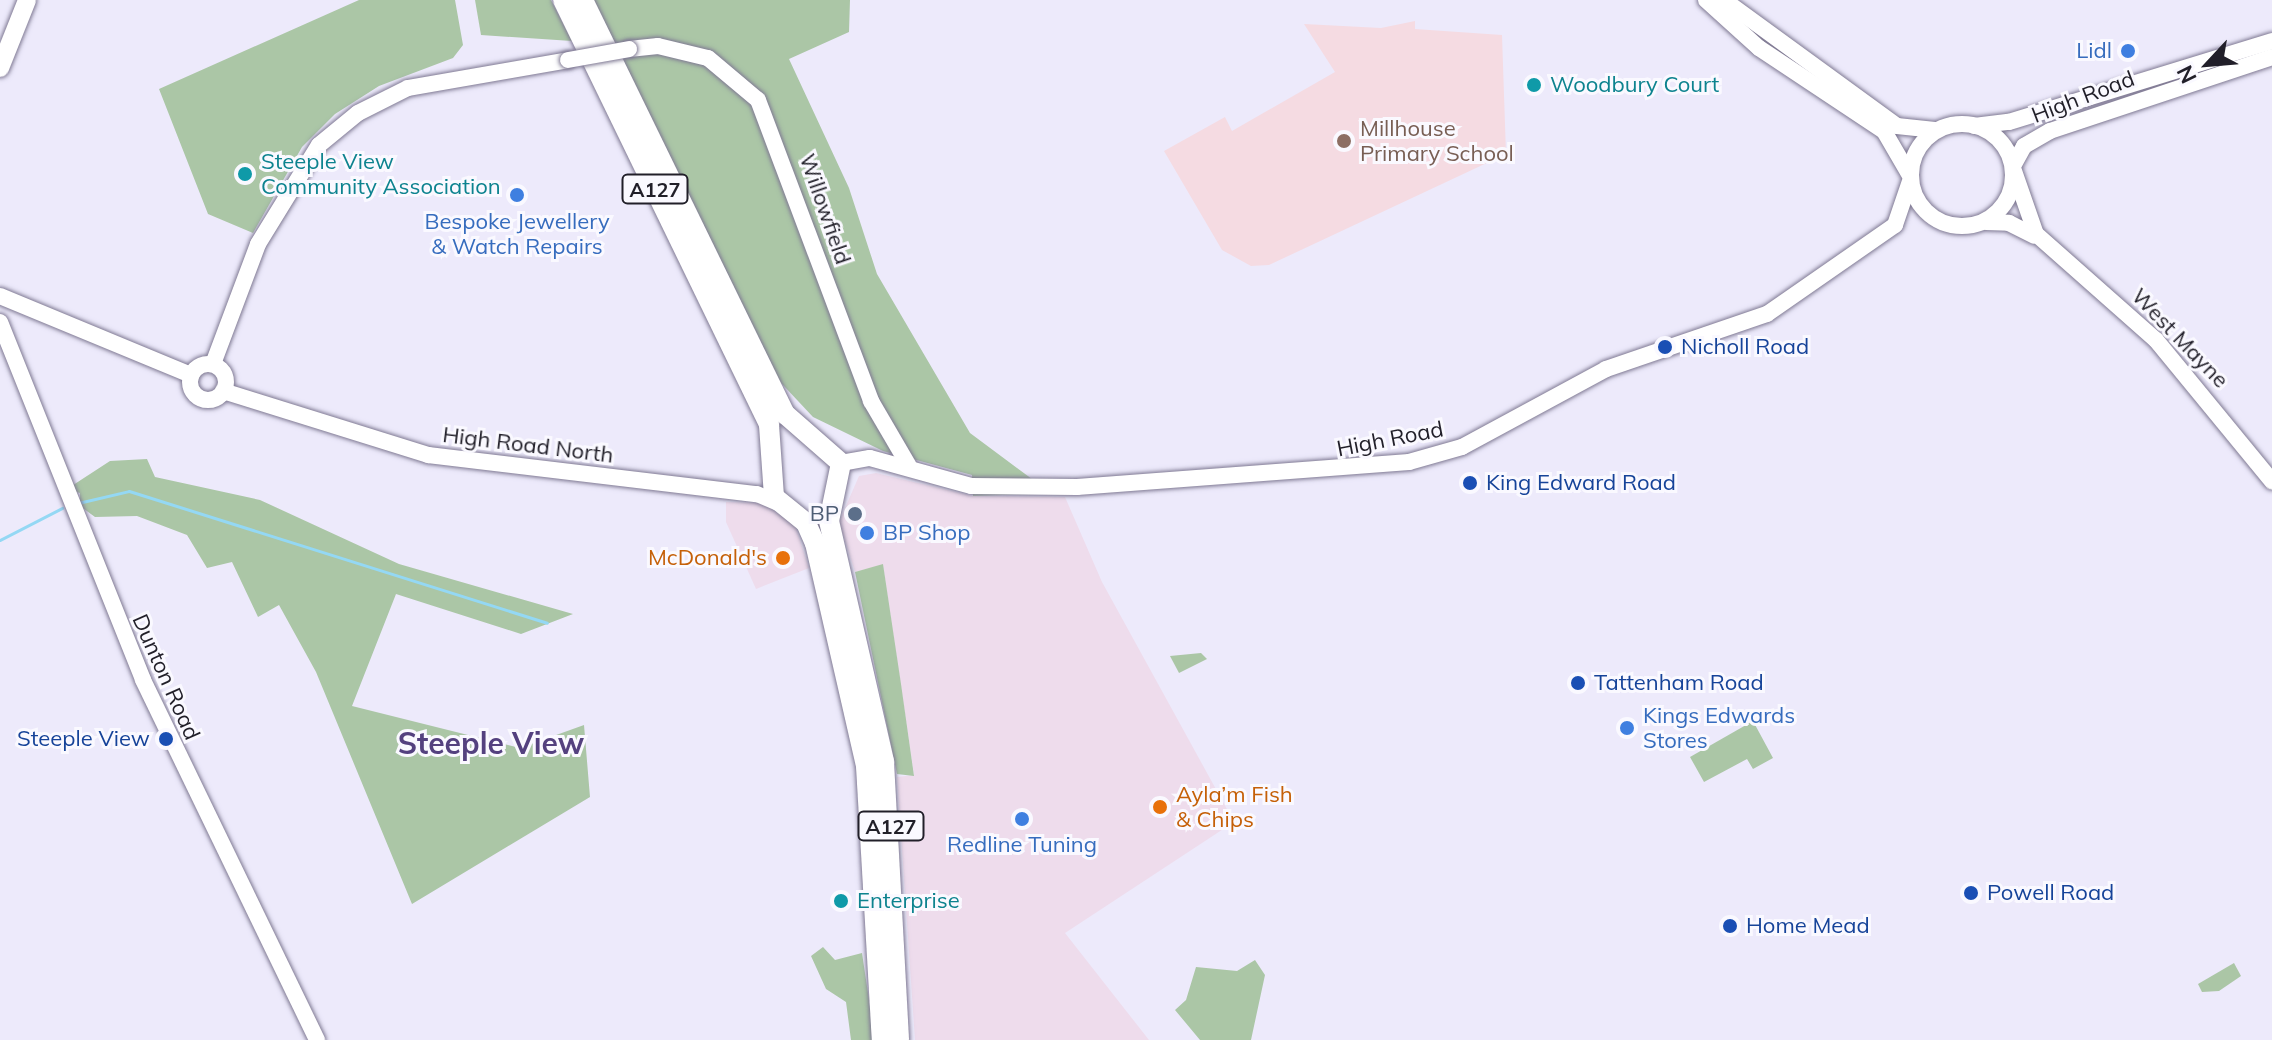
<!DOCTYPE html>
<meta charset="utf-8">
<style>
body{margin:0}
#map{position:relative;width:2272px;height:1040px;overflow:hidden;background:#edeafb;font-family:Mulish,sans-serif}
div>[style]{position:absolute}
.commercial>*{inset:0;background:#eedcec}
.education>*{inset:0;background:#f5dbe2}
.green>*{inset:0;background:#abc6a6}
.stream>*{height:3px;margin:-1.5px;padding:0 1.5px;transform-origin:1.5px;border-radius:1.5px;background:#94d8f4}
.roads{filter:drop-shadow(0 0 2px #7f7993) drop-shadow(0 0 2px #7f7993)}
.secondary>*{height:16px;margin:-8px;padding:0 8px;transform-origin:8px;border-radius:8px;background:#fff}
.secondary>.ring{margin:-8px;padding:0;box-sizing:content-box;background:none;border:16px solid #fff;border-radius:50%}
.primary>*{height:18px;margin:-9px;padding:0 9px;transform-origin:9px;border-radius:9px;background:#fff}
.highway>*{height:20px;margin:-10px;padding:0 10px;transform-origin:10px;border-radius:10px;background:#fff}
.bridges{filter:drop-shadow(0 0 2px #7f7993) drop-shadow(0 0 2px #7f7993)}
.secondary-bridge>*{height:16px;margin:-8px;padding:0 8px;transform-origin:8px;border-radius:8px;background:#fff}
.dots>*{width:22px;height:22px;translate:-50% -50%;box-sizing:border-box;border:4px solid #faf9ff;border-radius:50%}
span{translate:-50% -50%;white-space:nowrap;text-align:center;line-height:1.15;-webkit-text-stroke:6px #faf9ff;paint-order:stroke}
.shield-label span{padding:2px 6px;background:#faf9ff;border:2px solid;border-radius:6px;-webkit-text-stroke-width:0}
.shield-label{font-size:20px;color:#211f29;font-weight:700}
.shop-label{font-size:22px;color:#366cbe}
.right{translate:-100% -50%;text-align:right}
.left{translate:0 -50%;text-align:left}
.culture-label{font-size:22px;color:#0d838f}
.street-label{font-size:22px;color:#211f29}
.education-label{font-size:22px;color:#785e54}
.transit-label{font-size:22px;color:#164399}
.service-label{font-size:22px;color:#4e5e75}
.food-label{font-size:22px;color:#c56008}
.district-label{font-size:30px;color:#54417f;font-weight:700}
.north{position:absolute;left:2168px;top:24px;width:80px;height:80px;-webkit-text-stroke:6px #faf9ff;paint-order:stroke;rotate:244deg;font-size:22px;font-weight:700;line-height:32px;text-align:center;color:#211f29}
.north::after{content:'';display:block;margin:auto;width:28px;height:36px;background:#211f29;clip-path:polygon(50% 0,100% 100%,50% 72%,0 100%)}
</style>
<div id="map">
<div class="commercial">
<i style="clip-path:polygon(876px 473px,973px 496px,1065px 497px,1102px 582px,1234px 822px,1065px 933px,1149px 1040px,915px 1040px,897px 777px,914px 775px,883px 565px,855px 572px,839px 522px,859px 476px)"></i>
<i style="clip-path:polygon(726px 502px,762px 503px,795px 525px,809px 568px,756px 589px,726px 522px)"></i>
</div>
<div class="education">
<i style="clip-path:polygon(1415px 21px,1415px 29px,1502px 35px,1506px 154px,1269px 265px,1251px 266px,1222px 250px,1164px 151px,1225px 117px,1232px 131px,1335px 72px,1304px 24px,1381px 28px)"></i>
</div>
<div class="green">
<i style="clip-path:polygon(359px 0,455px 0,463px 45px,453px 58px,379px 86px,335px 114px,302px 147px,253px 233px,208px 214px,159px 89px)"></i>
<i style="clip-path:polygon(475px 0,551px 0,572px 41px,481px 35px)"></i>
<i style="clip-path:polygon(588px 0,850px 0,849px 32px,789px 59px,849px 188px,877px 274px,970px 433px,1036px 482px,1038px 494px,973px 496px,972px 475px,883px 451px,813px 417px,768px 369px)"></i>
<i style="clip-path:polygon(147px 459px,155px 477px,260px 500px,399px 564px,573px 614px,521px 634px,396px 594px,352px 706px,520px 748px,584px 725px,590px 797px,412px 904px,316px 672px,279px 605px,258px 617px,232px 562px,207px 568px,187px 535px,137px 516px,95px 517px,80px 506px,80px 493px,67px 489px,110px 461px)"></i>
<i style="clip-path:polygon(883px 564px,901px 684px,914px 776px,897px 774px,855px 572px)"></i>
<i style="clip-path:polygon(1201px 653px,1207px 659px,1179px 673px,1170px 656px)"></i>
<i style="clip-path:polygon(1753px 721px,1773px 758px,1753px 769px,1747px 759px,1704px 782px,1690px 757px)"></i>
<i style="clip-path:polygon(823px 947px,835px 960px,862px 953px,875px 1040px,851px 1040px,846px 1002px,826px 989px,811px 956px)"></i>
<i style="clip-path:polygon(1255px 960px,1265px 975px,1251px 1040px,1200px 1040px,1175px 1010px,1186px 1000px,1196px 967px,1237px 971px)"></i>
<i style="clip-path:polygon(2234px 963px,2241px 976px,2219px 991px,2202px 992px,2198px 984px)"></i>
</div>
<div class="stream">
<i style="left:78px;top:503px;width:52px;rotate:-13.2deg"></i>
<i style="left:129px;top:491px;width:438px;rotate:17.5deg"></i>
<i style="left:0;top:540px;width:70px;rotate:-27.3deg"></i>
</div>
<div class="roads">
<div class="secondary">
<i style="left:1706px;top:0;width:72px;rotate:42.2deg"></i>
<i style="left:1759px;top:48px;width:150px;rotate:33.6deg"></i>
<i style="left:1884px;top:131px;width:50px;rotate:59.8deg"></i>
<i style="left:1724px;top:0;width:214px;rotate:36.1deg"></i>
<i style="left:1897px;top:126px;width:38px;rotate:6deg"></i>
<i style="left:629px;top:49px;width:29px;rotate:-6deg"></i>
<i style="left:658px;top:46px;width:51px;rotate:13.5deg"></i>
<i style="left:708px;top:58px;width:65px;rotate:40deg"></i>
<i style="left:758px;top:100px;width:322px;rotate:69.4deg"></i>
<i style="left:871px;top:401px;width:75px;rotate:59.7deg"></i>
<i class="ring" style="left:1911px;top:124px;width:86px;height:86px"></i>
<i style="left:1974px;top:126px;width:35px;rotate:-7deg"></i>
<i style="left:2009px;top:122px;width:275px;rotate:-17.1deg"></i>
<i style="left:2013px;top:166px;width:23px;rotate:-61deg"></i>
<i style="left:2024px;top:146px;width:30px;rotate:-30deg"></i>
<i style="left:2050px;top:131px;width:234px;rotate:-18.4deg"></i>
<i style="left:2014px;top:171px;width:67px;rotate:70.8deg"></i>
<i style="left:2036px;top:234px;width:160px;rotate:41.5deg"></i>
<i style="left:2156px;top:340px;width:183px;rotate:50.6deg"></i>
<i style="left:1986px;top:222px;width:23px;rotate:2deg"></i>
<i style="left:2009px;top:223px;width:28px;rotate:27deg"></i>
<i style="left:0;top:296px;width:207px;rotate:22.5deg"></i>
<i style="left:0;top:322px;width:386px;rotate:68.2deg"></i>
<i style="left:143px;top:680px;width:400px;rotate:64.2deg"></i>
<i style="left:213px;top:364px;width:128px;rotate:-69.4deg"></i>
<i style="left:258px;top:244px;width:116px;rotate:-58.4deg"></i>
<i style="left:319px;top:145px;width:50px;rotate:-39.4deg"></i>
<i style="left:358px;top:113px;width:56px;rotate:-26.6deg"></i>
<i style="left:408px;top:88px;width:162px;rotate:-9.9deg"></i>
<i class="ring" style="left:190px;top:364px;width:20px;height:20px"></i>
<i style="left:223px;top:391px;width:215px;rotate:17.3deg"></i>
<i style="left:428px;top:455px;width:331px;rotate:6.8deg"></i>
<i style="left:757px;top:494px;width:26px;rotate:23deg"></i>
<i style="left:841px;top:463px;width:29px;rotate:-10deg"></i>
<i style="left:870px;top:458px;width:105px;rotate:15.5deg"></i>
<i style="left:971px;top:486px;width:106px;rotate:0.5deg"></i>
<i style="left:1077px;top:487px;width:333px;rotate:-4.3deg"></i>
<i style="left:1409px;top:462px;width:55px;rotate:-15.8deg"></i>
<i style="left:1462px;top:447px;width:164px;rotate:-28.4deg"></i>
<i style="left:1606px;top:369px;width:170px;rotate:-18.9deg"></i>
<i style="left:1767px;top:314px;width:156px;rotate:-34.8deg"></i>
<i style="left:1895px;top:225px;width:46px;rotate:-71.2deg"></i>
</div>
<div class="primary">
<i style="left:0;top:68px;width:73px;rotate:-68.3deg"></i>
</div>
<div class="highway">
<i style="left:563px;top:0;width:472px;rotate:64.1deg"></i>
<i style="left:769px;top:425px;width:72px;rotate:86deg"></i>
<i style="left:774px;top:497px;width:41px;rotate:39.1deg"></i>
<i style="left:806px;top:523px;width:22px;rotate:66deg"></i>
<i style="left:815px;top:543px;width:229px;rotate:77.1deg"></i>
<i style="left:866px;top:766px;width:274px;rotate:86.7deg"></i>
<i style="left:583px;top:0;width:461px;rotate:64deg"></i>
<i style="left:785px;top:414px;width:74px;rotate:41.2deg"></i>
<i style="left:841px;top:463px;width:59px;rotate:101.7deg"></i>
<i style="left:829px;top:521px;width:247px;rotate:77.1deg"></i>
<i style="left:884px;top:762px;width:278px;rotate:86.9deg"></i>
</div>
</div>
<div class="bridges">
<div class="secondary-bridge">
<i style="left:568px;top:60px;width:62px;rotate:-10.2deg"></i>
</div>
</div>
<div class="dots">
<i style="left:2128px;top:51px;background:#3f7fe0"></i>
<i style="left:1534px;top:85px;background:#0f9aa8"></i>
<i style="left:1344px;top:141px;background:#8d6e63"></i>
<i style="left:245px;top:174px;background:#0f9aa8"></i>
<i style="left:517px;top:195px;background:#3f7fe0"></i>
<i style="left:1665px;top:347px;background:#1a4fb4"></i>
<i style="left:1470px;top:483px;background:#1a4fb4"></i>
<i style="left:855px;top:514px;background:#5c6f8a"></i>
<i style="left:867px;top:533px;background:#3f7fe0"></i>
<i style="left:783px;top:558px;background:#e8710a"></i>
<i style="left:1578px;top:683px;background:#1a4fb4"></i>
<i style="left:1627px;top:728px;background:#3f7fe0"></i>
<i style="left:166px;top:739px;background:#1a4fb4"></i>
<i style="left:1160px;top:807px;background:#e8710a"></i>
<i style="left:1022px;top:819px;background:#3f7fe0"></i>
<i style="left:1971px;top:893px;background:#1a4fb4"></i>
<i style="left:841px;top:901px;background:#0f9aa8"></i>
<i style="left:1730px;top:926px;background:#1a4fb4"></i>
</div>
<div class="shield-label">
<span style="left:655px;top:189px">A127</span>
<span style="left:891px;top:826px">A127</span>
</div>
<div class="shop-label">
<span class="right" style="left:2112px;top:51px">Lidl</span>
<span style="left:517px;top:234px">Bespoke Jewellery<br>&amp; Watch Repairs</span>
<span class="left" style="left:883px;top:533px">BP Shop</span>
<span class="left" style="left:1643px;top:728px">Kings Edwards<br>Stores</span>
<span style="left:1022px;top:845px">Redline Tuning</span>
</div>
<div class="culture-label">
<span class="left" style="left:1550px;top:85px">Woodbury Court</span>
<span class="left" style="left:261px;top:174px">Steeple View<br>Community Association</span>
<span class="left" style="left:857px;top:901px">Enterprise</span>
</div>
<div class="street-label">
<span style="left:2083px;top:97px;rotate:-21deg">High Road</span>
<span style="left:825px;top:209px;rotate:71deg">Willowfield</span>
<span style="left:2180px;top:338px;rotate:46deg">West Mayne</span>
<span style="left:1390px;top:439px;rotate:-11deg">High Road</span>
<span style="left:528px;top:445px;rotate:7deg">High Road North</span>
<span style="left:166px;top:677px;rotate:66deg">Dunton Road</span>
</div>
<div class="education-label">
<span class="left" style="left:1360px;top:141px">Millhouse<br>Primary School</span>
</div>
<div class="transit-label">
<span class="left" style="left:1681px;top:347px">Nicholl Road</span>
<span class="left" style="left:1486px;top:483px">King Edward Road</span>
<span class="left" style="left:1594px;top:683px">Tattenham Road</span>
<span class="right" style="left:150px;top:739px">Steeple View</span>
<span class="left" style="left:1987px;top:893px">Powell Road</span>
<span class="left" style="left:1746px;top:926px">Home Mead</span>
</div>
<div class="service-label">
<span class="right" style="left:839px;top:514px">BP</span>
</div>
<div class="food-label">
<span class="right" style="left:767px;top:558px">McDonald's</span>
<span class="left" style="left:1176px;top:807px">Ayla’m Fish<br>&amp; Chips</span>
</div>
<div class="district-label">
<span style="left:491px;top:743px">Steeple View</span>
</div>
<div class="north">N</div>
</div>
